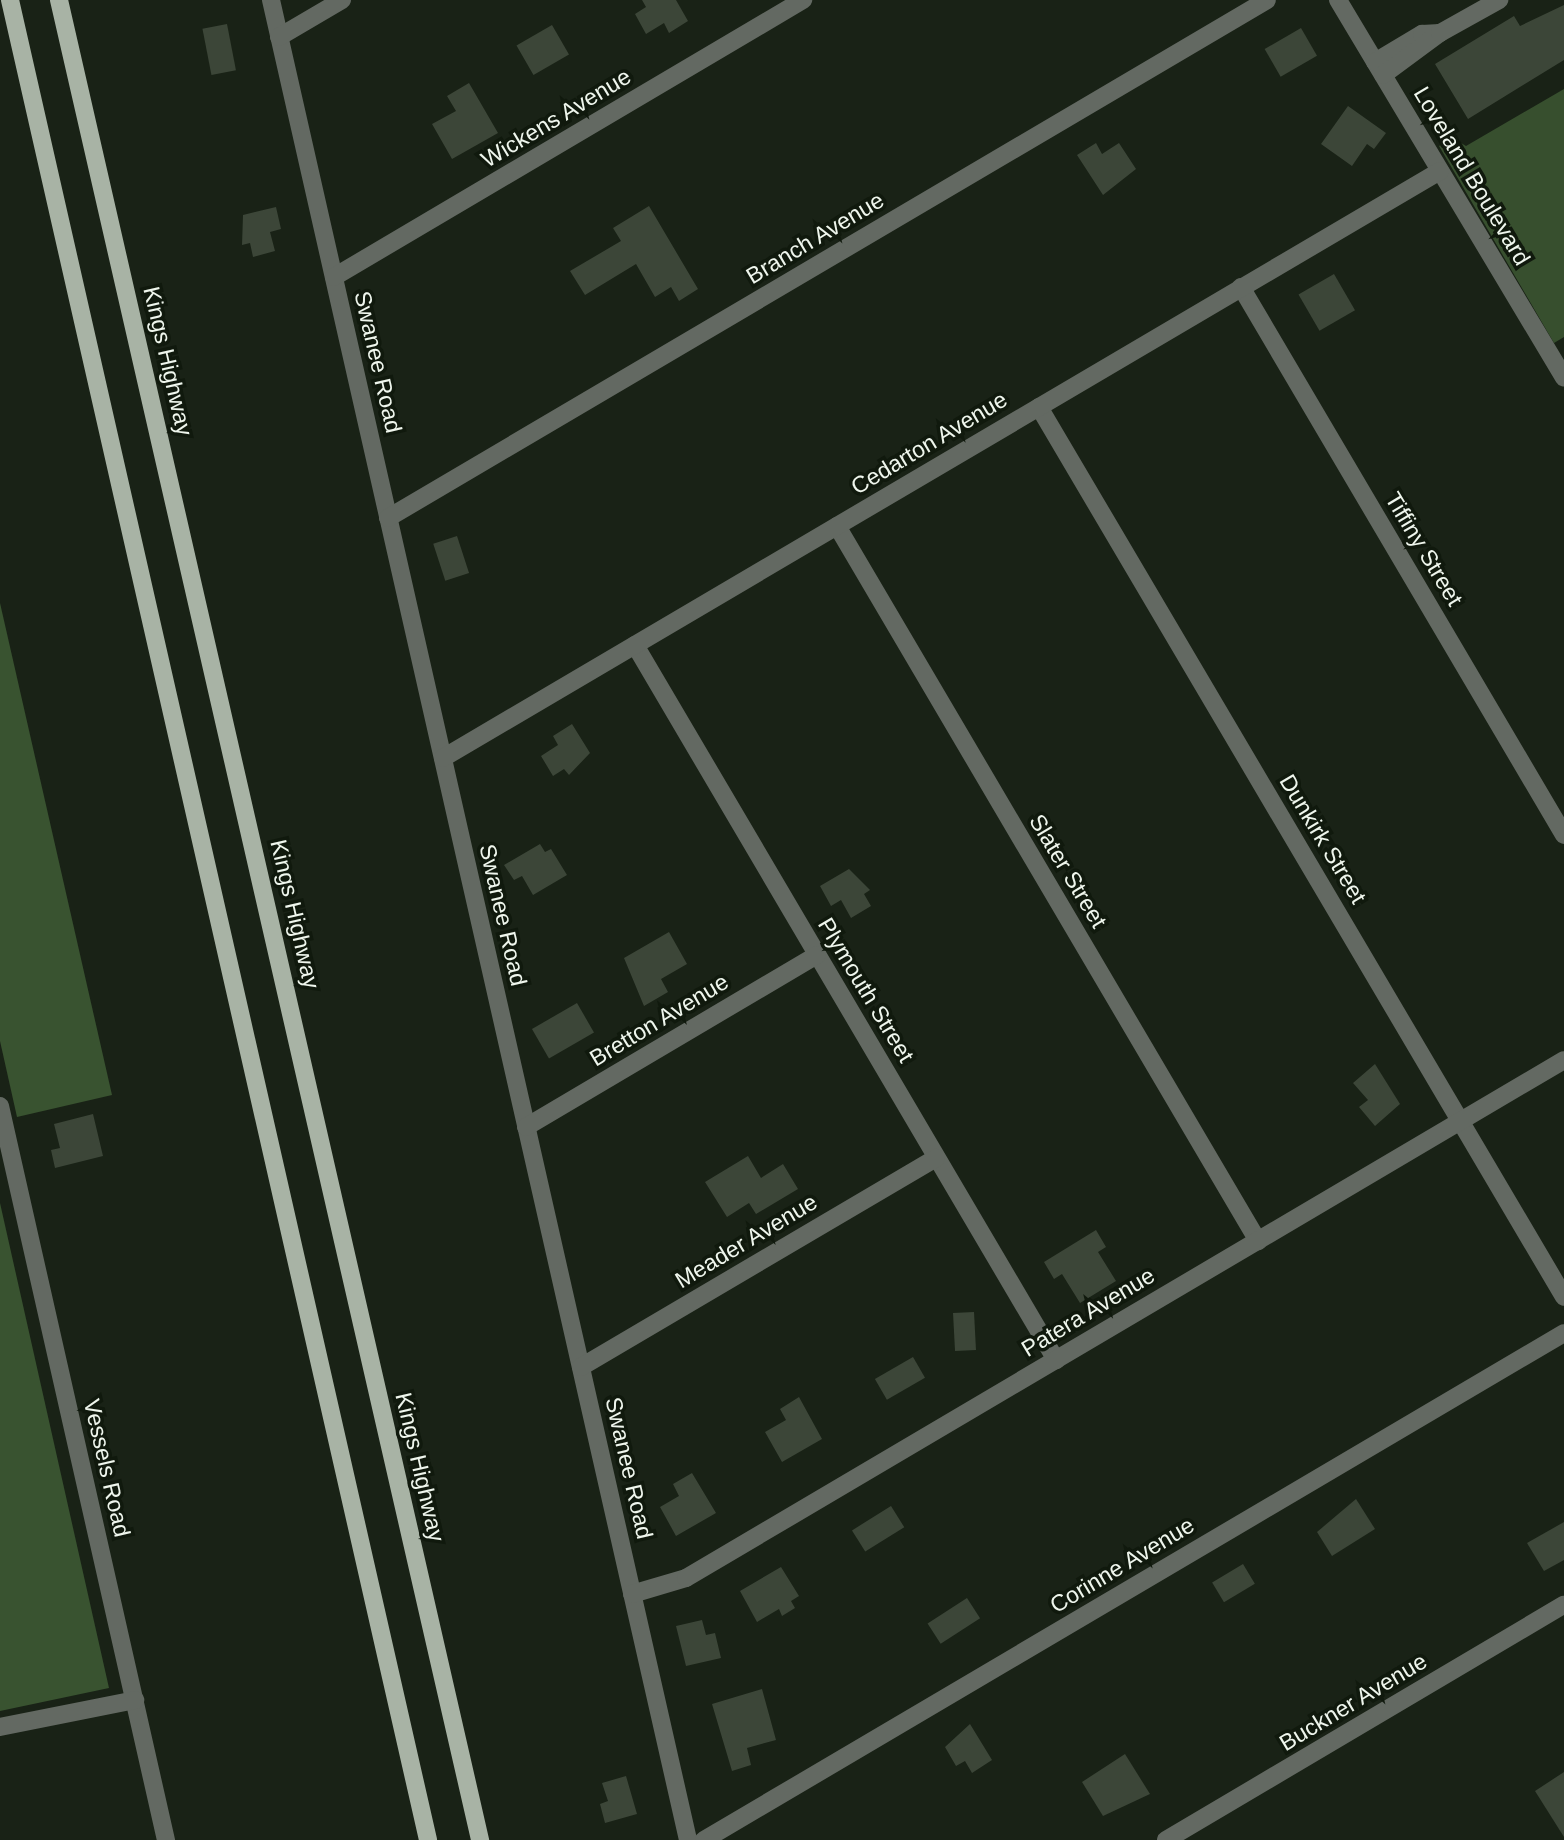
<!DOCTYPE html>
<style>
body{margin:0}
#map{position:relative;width:1564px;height:1840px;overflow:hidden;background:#192216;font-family:Helvetica,sans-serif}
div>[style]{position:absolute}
.green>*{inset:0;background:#374f2e}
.forest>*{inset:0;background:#395330}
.building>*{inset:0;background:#3c4638;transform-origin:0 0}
.minor>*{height:18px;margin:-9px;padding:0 9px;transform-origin:9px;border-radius:9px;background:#636962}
.major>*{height:18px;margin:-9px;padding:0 9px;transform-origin:9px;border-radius:9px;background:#a8b3a5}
span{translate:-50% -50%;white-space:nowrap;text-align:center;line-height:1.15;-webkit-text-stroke:7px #10190d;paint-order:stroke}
.street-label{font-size:23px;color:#eff6ed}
</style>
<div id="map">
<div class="green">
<i style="clip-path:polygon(1564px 89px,1564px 337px,1554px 343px,1439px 146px,1453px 138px,1466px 146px)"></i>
</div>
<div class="forest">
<i style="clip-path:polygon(0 603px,112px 1095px,17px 1117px,0 1041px)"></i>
<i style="clip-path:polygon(0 1203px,109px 1688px,0 1711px)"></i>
</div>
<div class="building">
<i style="clip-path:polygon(642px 0,676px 0,688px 21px,669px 33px,664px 23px,646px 34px,635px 14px,646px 7px)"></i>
<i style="clip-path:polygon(1564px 5px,1564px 60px,1468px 119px,1435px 64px,1514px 16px,1520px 26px)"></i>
<i style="left:227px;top:24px;width:47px;height:25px;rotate:79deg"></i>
<i style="left:552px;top:25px;width:34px;height:41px;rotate:60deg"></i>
<i style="left:1301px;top:28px;width:32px;height:42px;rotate:60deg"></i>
<i style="clip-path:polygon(469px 83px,498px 133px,452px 159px,432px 124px,456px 111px,447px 96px)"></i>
<i style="clip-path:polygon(1348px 106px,1386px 133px,1374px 149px,1367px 144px,1352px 166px,1321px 144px)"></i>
<i style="clip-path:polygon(1096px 143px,1102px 154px,1119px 143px,1136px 169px,1103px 195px,1077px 155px)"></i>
<i style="clip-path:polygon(649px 206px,698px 289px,679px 301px,671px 287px,655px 297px,636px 264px,585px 295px,570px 271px,621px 241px,613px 228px)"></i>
<i style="clip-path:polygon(276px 207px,281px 229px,270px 232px,275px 251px,253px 257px,250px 243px,242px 245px,243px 215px)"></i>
<i style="left:1334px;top:274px;width:42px;height:41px;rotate:60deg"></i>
<i style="left:457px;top:536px;width:39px;height:25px;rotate:72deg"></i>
<i style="clip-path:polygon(572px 724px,590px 753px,569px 775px,564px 769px,553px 776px,541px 756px,558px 745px,553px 736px)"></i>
<i style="clip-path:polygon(540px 844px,545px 852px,551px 849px,567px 875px,533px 895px,522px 876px,514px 880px,504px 865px)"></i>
<i style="clip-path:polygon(849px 869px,870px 890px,864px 894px,871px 906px,851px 918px,841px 900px,831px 906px,820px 886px)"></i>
<i style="clip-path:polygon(669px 932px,687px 964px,661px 979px,668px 992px,644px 1006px,624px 958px)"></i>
<i style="left:577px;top:1003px;width:34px;height:52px;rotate:60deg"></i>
<i style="clip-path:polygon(1375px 1064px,1400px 1104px,1375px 1126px,1359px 1107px,1368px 1100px,1353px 1083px)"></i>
<i style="clip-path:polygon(93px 1114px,103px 1156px,55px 1168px,51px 1150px,60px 1148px,54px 1124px)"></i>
<i style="clip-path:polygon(748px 1156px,761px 1178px,783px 1164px,798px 1189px,756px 1214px,749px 1203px,727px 1217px,705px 1182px)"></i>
<i style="clip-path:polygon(1096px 1230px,1106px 1247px,1098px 1252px,1116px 1281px,1080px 1303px,1062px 1274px,1054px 1279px,1044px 1262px)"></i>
<i style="left:974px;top:1312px;width:38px;height:21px;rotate:87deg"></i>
<i style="left:913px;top:1357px;width:24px;height:44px;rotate:60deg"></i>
<i style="clip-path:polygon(799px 1397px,822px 1439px,782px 1462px,765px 1432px,786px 1420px,780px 1409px)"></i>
<i style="clip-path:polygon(692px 1473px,716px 1513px,676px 1536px,660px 1507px,679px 1496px,673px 1484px)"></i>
<i style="clip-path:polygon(1356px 1499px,1375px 1529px,1332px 1556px,1317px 1532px)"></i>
<i style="left:891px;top:1506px;width:25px;height:46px;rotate:58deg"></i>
<i style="clip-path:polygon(1564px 1522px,1564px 1560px,1544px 1571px,1527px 1543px)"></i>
<i style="left:1243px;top:1564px;width:23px;height:36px;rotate:59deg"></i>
<i style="clip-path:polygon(781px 1567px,799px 1596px,791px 1601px,795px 1608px,782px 1616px,779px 1609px,757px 1622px,740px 1591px)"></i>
<i style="left:967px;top:1598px;width:24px;height:47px;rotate:57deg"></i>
<i style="clip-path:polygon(702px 1620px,706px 1635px,715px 1633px,721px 1658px,686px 1666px,676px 1626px)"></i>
<i style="clip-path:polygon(762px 1689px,776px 1740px,747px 1748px,751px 1765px,732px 1771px,712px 1704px)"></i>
<i style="clip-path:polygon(970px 1724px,992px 1760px,972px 1773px,965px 1761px,956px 1766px,945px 1747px)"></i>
<i style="clip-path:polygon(1125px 1754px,1150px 1794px,1103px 1816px,1082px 1782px)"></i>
<i style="clip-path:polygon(1564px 1772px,1564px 1837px,1535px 1791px)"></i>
<i style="clip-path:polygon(626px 1776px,637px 1814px,605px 1823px,600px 1804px,608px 1801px,602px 1783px)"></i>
</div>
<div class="minor">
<i style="left:271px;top:0;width:1887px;rotate:77.23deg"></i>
<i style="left:1338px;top:0;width:440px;rotate:59.1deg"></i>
<i style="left:279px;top:37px;width:73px;rotate:-30.4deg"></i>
<i style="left:1375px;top:62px;width:55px;rotate:-30.8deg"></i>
<i style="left:1422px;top:34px;width:18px;rotate:-3deg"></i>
<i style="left:1383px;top:75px;width:71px;rotate:-36.4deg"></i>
<i style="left:1440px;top:33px;width:68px;rotate:-29.2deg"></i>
<i style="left:334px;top:277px;width:545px;rotate:-30.57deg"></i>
<i style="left:1241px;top:287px;width:636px;rotate:59.48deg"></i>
<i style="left:1039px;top:407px;width:1033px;rotate:59.46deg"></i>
<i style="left:388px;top:518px;width:1020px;rotate:-30.51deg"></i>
<i style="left:837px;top:526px;width:830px;rotate:59.51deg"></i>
<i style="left:635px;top:645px;width:830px;rotate:59.51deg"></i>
<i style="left:443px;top:758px;width:1157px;rotate:-30.49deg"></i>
<i style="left:0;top:1106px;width:753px;rotate:77.26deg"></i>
<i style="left:526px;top:1127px;width:338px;rotate:-30.6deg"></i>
<i style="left:581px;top:1367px;width:412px;rotate:-30.5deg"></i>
<i style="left:632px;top:1594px;width:56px;rotate:-16.5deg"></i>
<i style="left:686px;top:1578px;width:1019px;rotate:-30.54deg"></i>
<i style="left:0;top:1727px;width:138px;rotate:-11.3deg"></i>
<i style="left:704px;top:1840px;width:998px;rotate:-30.52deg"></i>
<i style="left:1166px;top:1840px;width:462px;rotate:-30.6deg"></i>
</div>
<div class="major">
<i style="left:10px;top:0;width:1887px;rotate:77.2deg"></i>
<i style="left:59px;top:0;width:1888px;rotate:77.11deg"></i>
</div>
<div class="street-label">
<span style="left:556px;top:118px;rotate:-31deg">Wickens Avenue</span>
<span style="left:1472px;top:176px;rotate:59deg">Loveland Boulevard</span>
<span style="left:815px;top:238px;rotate:-31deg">Branch Avenue</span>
<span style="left:168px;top:361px;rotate:77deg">Kings Highway</span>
<span style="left:378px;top:362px;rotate:77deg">Swanee Road</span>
<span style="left:929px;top:443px;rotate:-31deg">Cedarton Avenue</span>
<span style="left:1424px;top:549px;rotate:59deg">Tiffiny Street</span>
<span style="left:1323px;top:839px;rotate:59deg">Dunkirk Street</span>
<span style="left:1068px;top:871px;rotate:59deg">Slater Street</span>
<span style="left:295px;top:914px;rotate:77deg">Kings Highway</span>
<span style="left:503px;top:915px;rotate:77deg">Swanee Road</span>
<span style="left:866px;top:990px;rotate:59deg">Plymouth Street</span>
<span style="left:659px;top:1020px;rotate:-31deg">Bretton Avenue</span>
<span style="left:746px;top:1241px;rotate:-31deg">Meader Avenue</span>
<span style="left:1088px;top:1312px;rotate:-31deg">Patera Avenue</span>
<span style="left:420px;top:1467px;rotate:77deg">Kings Highway</span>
<span style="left:107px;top:1468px;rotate:77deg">Vessels Road</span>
<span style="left:629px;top:1468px;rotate:77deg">Swanee Road</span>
<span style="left:1122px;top:1565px;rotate:-31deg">Corinne Avenue</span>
<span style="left:1353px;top:1702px;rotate:-31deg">Buckner Avenue</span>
</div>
</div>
